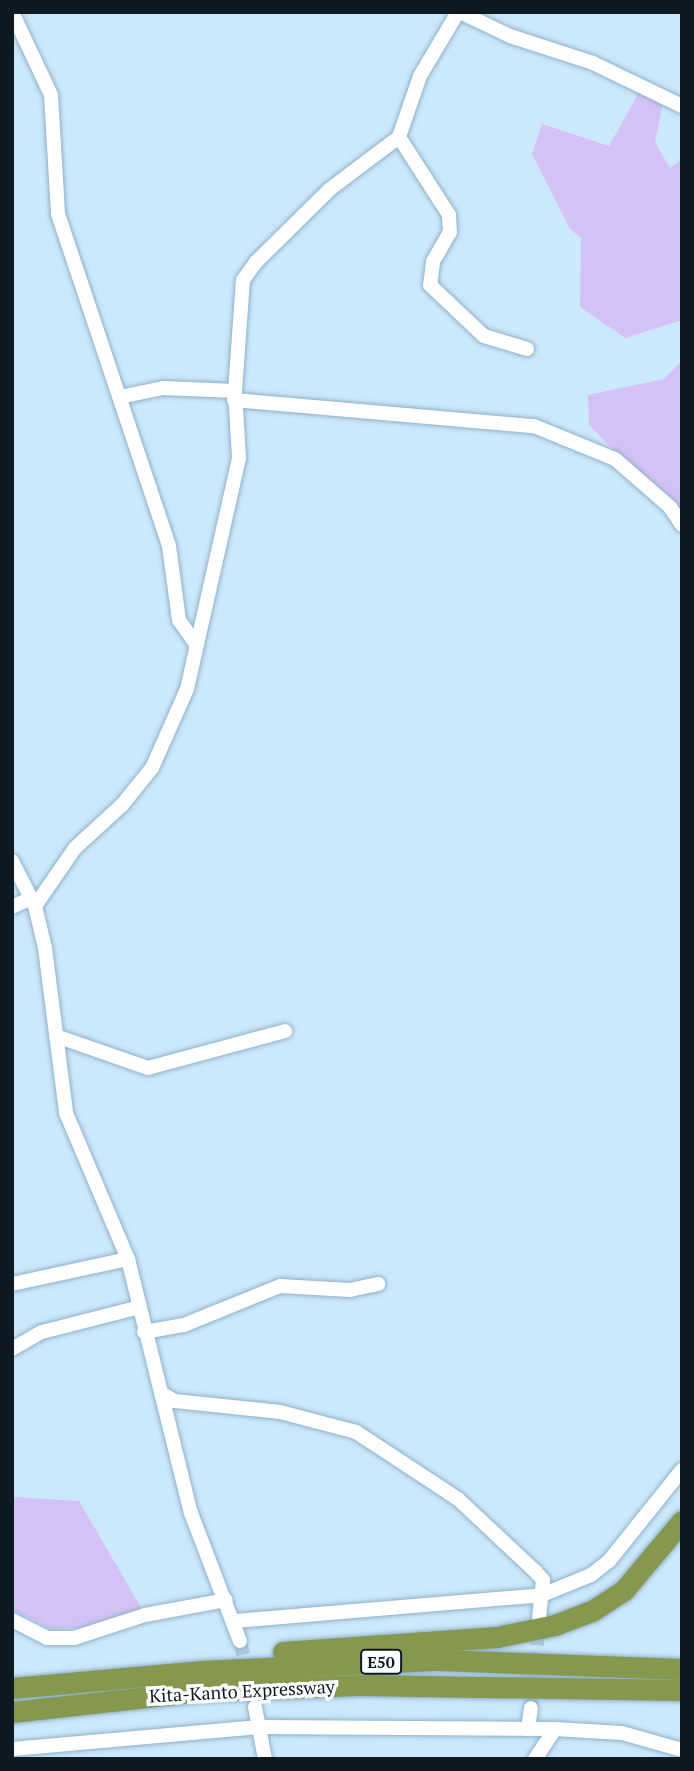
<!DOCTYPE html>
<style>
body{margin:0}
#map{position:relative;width:694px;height:1771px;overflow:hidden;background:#cce8fc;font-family:"PT Serif",serif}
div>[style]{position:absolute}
.green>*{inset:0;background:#d4c2f6}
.minor-tunnel>*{height:14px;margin-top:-7px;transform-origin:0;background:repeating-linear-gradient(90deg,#afc9db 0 14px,transparent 0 21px)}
.roads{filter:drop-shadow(0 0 2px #90b1c9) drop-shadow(0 0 2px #90b1c9)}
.minor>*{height:14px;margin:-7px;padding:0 7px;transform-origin:7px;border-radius:7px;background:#fff}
.highway>*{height:21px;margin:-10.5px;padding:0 10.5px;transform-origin:10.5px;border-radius:10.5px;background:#86984e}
span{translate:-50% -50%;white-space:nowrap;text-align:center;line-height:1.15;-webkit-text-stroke:7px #fff;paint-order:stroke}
.shield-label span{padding:2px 5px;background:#fff;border:2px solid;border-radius:5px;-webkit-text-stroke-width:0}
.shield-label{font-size:16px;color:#0d1a22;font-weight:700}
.street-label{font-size:18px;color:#0d1a22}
.frame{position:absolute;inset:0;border:14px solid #0d1a22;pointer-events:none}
</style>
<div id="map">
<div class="green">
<i style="clip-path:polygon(642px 87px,664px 98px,655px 142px,670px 168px,682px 159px,682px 320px,625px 338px,580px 307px,581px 238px,570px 229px,532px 154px,542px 124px,609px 146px)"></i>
<i style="clip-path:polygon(682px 361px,682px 525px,670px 507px,589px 425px,588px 395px,664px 379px)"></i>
<i style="clip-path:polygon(12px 1497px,79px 1501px,146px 1616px,145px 1625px,51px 1629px,12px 1610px)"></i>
</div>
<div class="minor-tunnel">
<i style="left:240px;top:1641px;width:37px;rotate:77deg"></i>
<i style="left:531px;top:1708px;width:87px;rotate:-84.7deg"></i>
</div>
<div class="roads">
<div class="minor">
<i style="left:12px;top:12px;width:92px;rotate:64.8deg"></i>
<i style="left:51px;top:95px;width:119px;rotate:86.6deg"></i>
<i style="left:58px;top:214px;width:350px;rotate:71.5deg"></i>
<i style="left:169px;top:546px;width:75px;rotate:82.3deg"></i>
<i style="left:179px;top:620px;width:29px;rotate:55deg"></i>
<i style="left:460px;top:12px;width:55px;rotate:25.6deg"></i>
<i style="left:510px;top:36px;width:87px;rotate:18deg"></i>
<i style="left:593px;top:63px;width:99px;rotate:25.8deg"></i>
<i style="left:399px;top:137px;width:93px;rotate:57.3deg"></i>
<i style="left:449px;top:215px;width:17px;rotate:87deg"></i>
<i style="left:450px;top:232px;width:34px;rotate:120deg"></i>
<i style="left:433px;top:262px;width:23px;rotate:97deg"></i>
<i style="left:430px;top:285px;width:74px;rotate:43.4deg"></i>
<i style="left:484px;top:336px;width:45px;rotate:16.8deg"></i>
<i style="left:120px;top:397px;width:44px;rotate:-11.8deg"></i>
<i style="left:163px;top:388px;width:72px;rotate:2.4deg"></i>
<i style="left:234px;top:400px;width:301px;rotate:5deg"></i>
<i style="left:534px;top:426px;width:87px;rotate:22.2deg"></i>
<i style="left:615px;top:459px;width:73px;rotate:41.1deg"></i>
<i style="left:670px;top:507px;width:22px;rotate:56deg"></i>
<i style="left:12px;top:861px;width:51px;rotate:62.9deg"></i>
<i style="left:35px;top:906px;width:43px;rotate:76.6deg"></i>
<i style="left:45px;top:948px;width:166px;rotate:82.7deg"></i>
<i style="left:66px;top:1113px;width:159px;rotate:67deg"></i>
<i style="left:128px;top:1259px;width:262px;rotate:76.1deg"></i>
<i style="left:191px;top:1513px;width:137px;rotate:69.1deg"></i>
<i style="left:35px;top:906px;width:70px;rotate:-55.4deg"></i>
<i style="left:75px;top:848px;width:64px;rotate:-42.5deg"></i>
<i style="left:122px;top:805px;width:48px;rotate:-51deg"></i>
<i style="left:152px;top:768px;width:86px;rotate:-66.1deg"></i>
<i style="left:187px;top:689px;width:237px;rotate:-77.3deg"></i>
<i style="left:239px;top:458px;width:67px;rotate:-93.4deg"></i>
<i style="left:235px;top:391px;width:111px;rotate:-85.9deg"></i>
<i style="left:243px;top:280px;width:22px;rotate:-54deg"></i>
<i style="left:256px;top:262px;width:104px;rotate:-44.6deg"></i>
<i style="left:330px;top:189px;width:86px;rotate:-37deg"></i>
<i style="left:399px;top:137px;width:65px;rotate:-71deg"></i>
<i style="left:420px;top:76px;width:74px;rotate:-59.3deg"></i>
<i style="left:12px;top:907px;width:21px;rotate:-25deg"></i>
<i style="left:56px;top:1036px;width:97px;rotate:19.2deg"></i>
<i style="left:148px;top:1068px;width:142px;rotate:-15.1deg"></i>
<i style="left:12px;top:1284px;width:119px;rotate:-12.2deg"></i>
<i style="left:144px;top:1332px;width:41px;rotate:-9.9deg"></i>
<i style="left:184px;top:1325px;width:104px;rotate:-22.1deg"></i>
<i style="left:280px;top:1286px;width:70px;rotate:3.3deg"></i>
<i style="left:350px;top:1290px;width:29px;rotate:-12deg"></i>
<i style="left:12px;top:1349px;width:34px;rotate:-30deg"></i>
<i style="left:42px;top:1332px;width:101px;rotate:-14.3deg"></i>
<i style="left:161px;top:1393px;width:16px;rotate:30deg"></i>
<i style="left:175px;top:1401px;width:106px;rotate:6deg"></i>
<i style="left:280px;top:1412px;width:79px;rotate:14.7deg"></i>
<i style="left:356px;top:1432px;width:122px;rotate:33.3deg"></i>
<i style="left:458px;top:1499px;width:107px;rotate:43.1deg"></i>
<i style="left:536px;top:1572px;width:11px;rotate:49deg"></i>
<i style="left:543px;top:1580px;width:37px;rotate:96deg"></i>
<i style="left:12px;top:1620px;width:39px;rotate:27deg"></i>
<i style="left:47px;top:1638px;width:27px"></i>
<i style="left:74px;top:1638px;width:75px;rotate:-17.9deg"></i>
<i style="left:145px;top:1615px;width:82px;rotate:-10.5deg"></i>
<i style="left:235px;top:1621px;width:308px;rotate:-4.8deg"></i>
<i style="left:542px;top:1595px;width:53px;rotate:-22.2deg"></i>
<i style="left:591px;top:1575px;width:23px;rotate:-38deg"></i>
<i style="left:609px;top:1561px;width:117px;rotate:-51.3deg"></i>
<i style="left:255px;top:1707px;width:53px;rotate:79.1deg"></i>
<i style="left:528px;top:1729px;width:21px;rotate:-82deg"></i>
<i style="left:12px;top:1749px;width:248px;rotate:-5.1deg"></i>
<i style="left:259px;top:1727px;width:296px;rotate:0.4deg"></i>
<i style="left:555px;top:1729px;width:67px;rotate:3.4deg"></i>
<i style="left:622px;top:1733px;width:62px;rotate:15.8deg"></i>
<i style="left:535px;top:1759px;width:36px;rotate:-56deg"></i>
</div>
<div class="highway">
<i style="left:283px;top:1652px;width:215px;rotate:-4deg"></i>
<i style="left:497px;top:1637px;width:59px;rotate:-11.7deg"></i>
<i style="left:555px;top:1625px;width:40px;rotate:-21deg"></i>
<i style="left:592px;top:1611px;width:38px;rotate:-33deg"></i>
<i style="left:624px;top:1590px;width:90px;rotate:-50deg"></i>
<i style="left:12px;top:1688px;width:191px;rotate:-5.1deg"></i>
<i style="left:202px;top:1671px;width:237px;rotate:-2.7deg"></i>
<i style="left:439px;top:1660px;width:243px;rotate:2.1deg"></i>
<i style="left:12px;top:1712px;width:192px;rotate:-6.3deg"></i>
<i style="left:203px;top:1691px;width:156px;rotate:-2.2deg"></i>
<i style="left:359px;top:1685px;width:323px;rotate:0.9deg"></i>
</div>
</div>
<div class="shield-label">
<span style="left:381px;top:1662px">E50</span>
</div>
<div class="street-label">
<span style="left:242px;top:1691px;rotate:-3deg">Kita-Kanto Expressway</span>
</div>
<div class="frame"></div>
</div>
